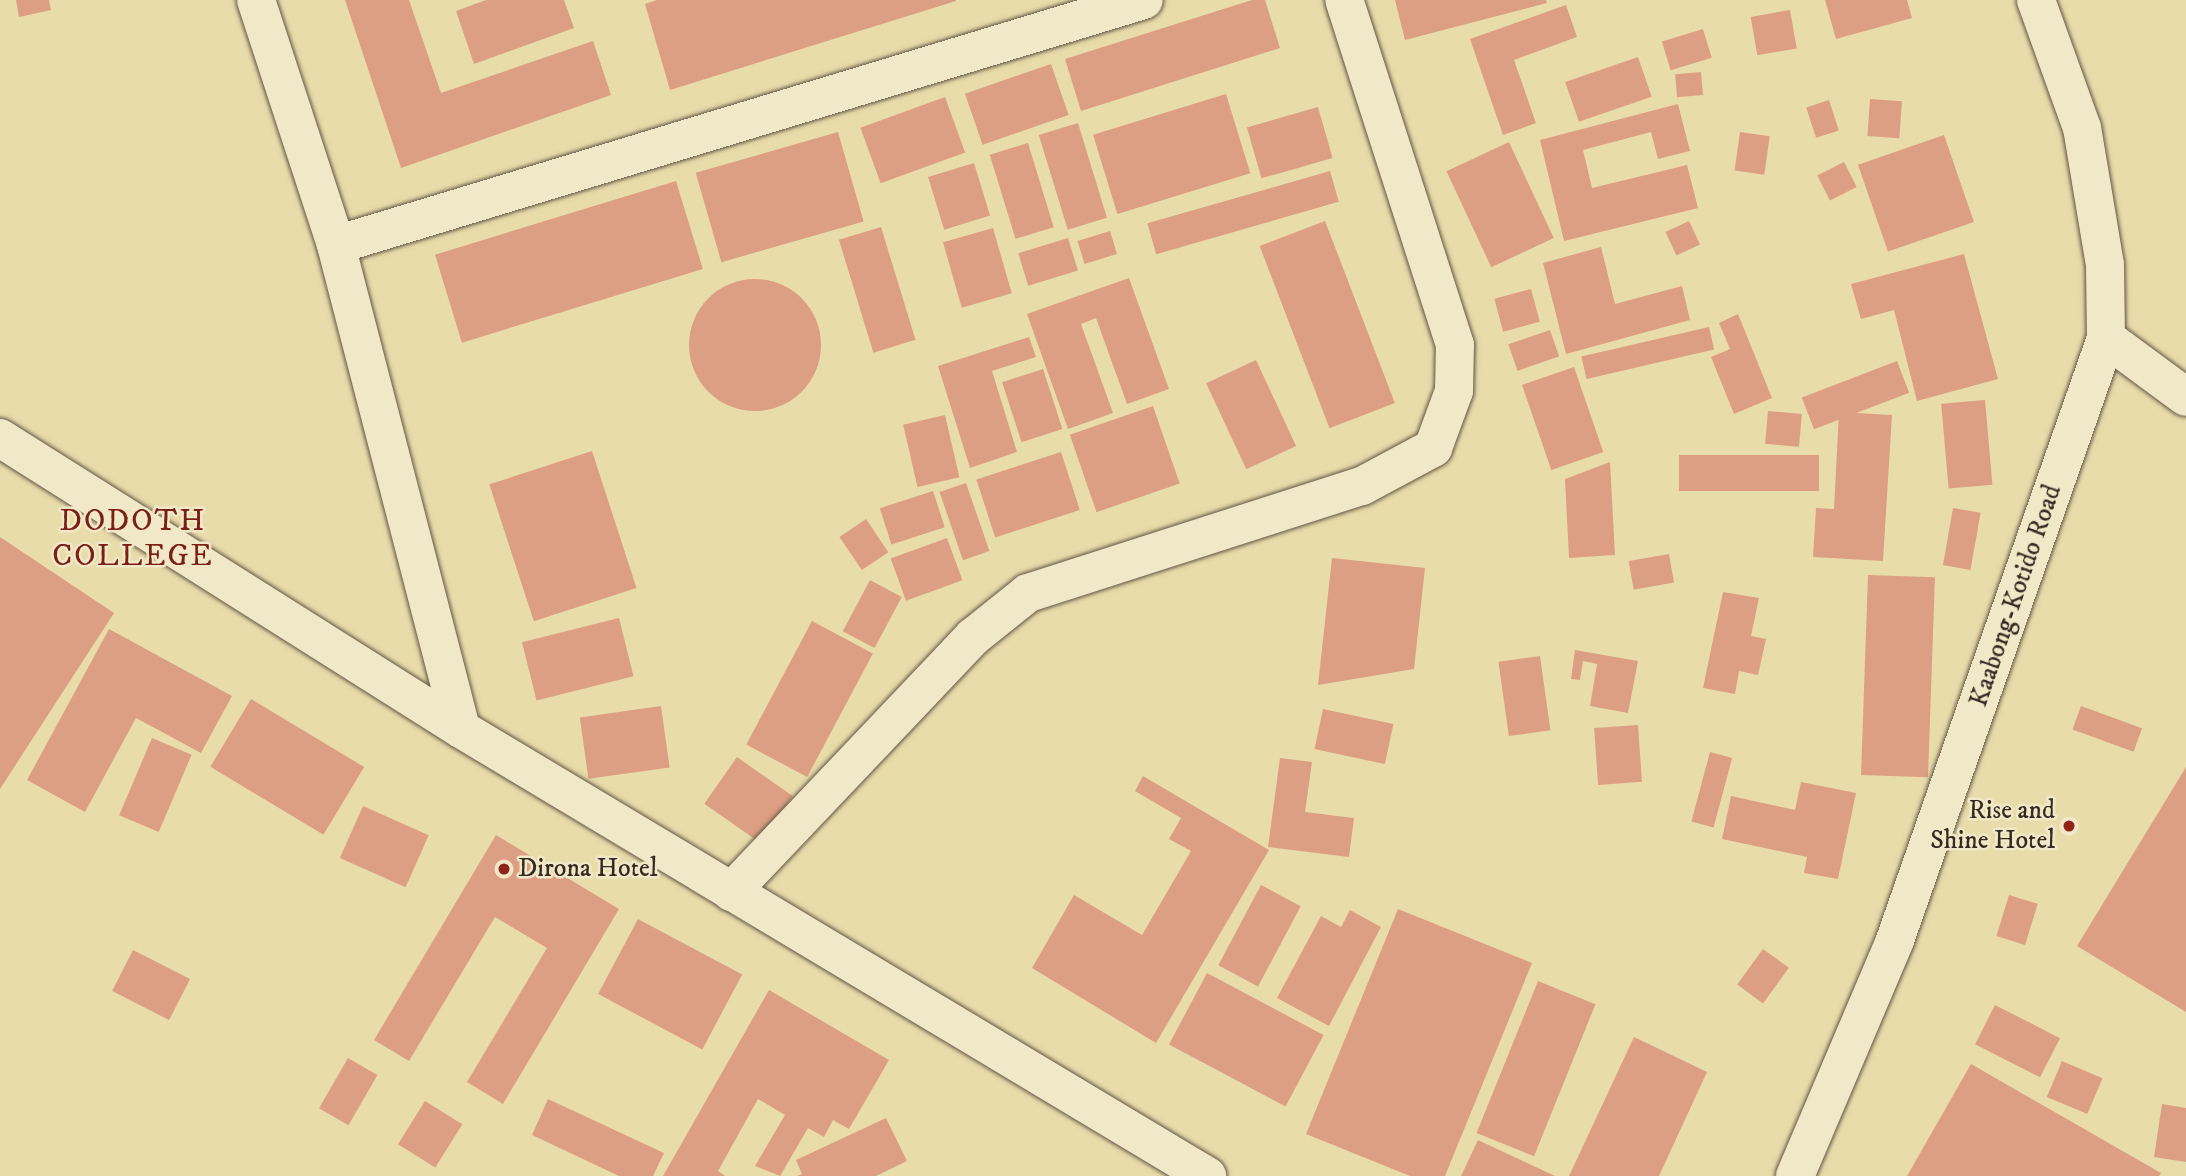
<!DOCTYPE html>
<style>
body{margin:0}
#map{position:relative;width:2186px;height:1176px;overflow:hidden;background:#e9dcab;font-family:"IM FELL DW Pica",serif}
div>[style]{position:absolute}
.building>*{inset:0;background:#dd9f83;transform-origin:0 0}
.round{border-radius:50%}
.roads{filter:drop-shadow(0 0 2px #625644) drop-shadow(0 0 2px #625644)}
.minor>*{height:38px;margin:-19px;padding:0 19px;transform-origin:19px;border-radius:19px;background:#f1e8c8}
.secondary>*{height:38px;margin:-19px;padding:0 19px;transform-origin:19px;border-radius:19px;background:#f1e8c8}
.dots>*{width:19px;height:19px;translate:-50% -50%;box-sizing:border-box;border:4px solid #f1e8c8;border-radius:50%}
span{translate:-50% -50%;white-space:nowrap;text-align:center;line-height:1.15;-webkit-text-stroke:5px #f1e8c8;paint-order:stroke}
.street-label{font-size:26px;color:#352922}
.poi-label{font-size:26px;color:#352922}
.right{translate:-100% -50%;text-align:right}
.left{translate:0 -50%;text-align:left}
.quarter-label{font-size:30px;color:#7a1f14;letter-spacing:2px}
</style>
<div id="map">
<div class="building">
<i style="clip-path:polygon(16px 0,49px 0,51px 10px,19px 17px)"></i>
<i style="clip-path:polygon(345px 0,409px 0,441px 93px,593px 41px,611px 95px,401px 168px)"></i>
<i style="clip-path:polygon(486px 0,564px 0,574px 28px,474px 64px,456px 11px)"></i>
<i style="clip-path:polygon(657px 0,956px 0,956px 1px,670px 90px,645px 4px)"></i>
<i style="clip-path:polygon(1252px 0,1265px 0,1280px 48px,1081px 111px,1065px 59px)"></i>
<i style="clip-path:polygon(1395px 0,1546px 0,1547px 3px,1405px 40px)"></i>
<i style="clip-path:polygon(1825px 0,1907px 0,1912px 18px,1836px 39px)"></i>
<i style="clip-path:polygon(1566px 5px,1577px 37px,1514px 60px,1536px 123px,1503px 135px,1470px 39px)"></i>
<i style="left:1790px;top:10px;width:39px;height:40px;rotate:80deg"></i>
<i style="left:1703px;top:29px;width:30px;height:43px;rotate:73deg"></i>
<i style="left:1638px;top:57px;width:42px;height:77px;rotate:71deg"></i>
<i style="left:1051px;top:64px;width:54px;height:91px;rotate:71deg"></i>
<i style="left:1701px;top:72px;width:23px;height:26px;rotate:85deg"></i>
<i style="left:1226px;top:94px;width:83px;height:139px;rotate:73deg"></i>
<i style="left:945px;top:97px;width:59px;height:90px;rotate:70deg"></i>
<i style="left:1870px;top:99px;width:32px;height:37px;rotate:4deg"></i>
<i style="left:1829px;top:100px;width:32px;height:24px;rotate:72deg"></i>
<i style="clip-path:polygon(1678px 104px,1690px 151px,1658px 159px,1651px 132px,1583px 150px,1592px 188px,1687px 165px,1698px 208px,1564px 241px,1540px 140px)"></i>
<i style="left:1318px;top:107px;width:53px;height:74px;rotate:74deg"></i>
<i style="left:1078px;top:123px;width:99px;height:41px;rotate:73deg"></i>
<i style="left:838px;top:132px;width:93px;height:148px;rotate:74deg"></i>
<i style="left:1740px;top:132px;width:30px;height:39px;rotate:8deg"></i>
<i style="left:1944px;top:135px;width:92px;height:91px;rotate:71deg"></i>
<i style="left:1509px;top:142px;width:106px;height:69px;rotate:65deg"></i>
<i style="left:1028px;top:143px;width:88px;height:40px;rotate:73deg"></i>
<i style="left:1844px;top:162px;width:28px;height:30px;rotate:63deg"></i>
<i style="left:974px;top:163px;width:55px;height:48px;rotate:73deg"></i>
<i style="left:1330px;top:171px;width:32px;height:190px;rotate:74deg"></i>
<i style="left:676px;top:181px;width:92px;height:252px;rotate:73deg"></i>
<i style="left:1325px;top:221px;width:195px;height:70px;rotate:69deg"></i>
<i style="left:1689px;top:221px;width:26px;height:26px;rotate:65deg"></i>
<i style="left:881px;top:227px;width:118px;height:44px;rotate:73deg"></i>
<i style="left:993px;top:228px;width:68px;height:52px;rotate:74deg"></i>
<i style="left:1110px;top:231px;width:24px;height:34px;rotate:73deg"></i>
<i style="left:1068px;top:238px;width:34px;height:52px;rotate:73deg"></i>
<i style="clip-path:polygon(1601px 247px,1615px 304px,1682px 286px,1690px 320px,1566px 354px,1543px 263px)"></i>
<i style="clip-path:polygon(1964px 254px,1998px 379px,1917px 401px,1894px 310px,1861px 319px,1851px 284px)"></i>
<i style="clip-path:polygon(1129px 278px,1169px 389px,1127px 404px,1096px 318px,1081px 324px,1113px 413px,1068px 429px,1027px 314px)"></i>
<i class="round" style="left:689px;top:279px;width:132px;height:132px"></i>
<i style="left:1531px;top:289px;width:34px;height:38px;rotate:75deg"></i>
<i style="clip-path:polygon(1738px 314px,1772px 398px,1734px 414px,1711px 357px,1730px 349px,1719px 323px)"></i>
<i style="left:1709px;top:327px;width:23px;height:131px;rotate:77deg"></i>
<i style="left:1550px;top:330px;width:28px;height:44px;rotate:71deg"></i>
<i style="clip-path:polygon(1029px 337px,1036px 357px,992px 371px,1017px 452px,970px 468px,938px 366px)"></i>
<i style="left:1256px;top:360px;width:95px;height:55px;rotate:65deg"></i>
<i style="left:1897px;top:361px;width:34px;height:102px;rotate:69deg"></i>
<i style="left:1574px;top:367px;width:90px;height:55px;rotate:71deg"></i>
<i style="left:1043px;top:369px;width:63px;height:43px;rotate:72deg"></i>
<i style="left:1985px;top:400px;width:85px;height:44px;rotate:85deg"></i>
<i style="left:1153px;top:406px;width:82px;height:88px;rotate:71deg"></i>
<i style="left:1768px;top:411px;width:34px;height:33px;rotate:5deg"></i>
<i style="clip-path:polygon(1839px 412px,1892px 415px,1883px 561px,1813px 557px,1816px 508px,1834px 509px)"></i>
<i style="left:945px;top:415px;width:64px;height:43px;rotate:77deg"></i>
<i style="left:592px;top:451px;width:144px;height:108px;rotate:72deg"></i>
<i style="left:1061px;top:452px;width:61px;height:89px;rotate:72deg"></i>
<i style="left:1679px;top:455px;width:140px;height:36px"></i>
<i style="clip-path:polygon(1610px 462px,1615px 555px,1569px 558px,1565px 479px)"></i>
<i style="left:966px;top:483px;width:72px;height:28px;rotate:71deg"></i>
<i style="left:933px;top:491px;width:38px;height:56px;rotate:72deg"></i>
<i style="left:1953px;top:508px;width:28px;height:58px;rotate:10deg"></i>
<i style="left:866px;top:519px;width:40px;height:32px;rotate:56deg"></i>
<i style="clip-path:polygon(0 537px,114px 613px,0 789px)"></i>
<i style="left:947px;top:538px;width:45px;height:60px;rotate:70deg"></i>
<i style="left:1669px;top:554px;width:29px;height:41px;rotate:80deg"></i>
<i style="clip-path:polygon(1332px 558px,1425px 568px,1414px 669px,1318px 685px)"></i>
<i style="left:1868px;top:575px;width:67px;height:200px;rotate:2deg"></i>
<i style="left:870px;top:580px;width:36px;height:58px;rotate:28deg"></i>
<i style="clip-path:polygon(1723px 592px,1759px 598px,1751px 636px,1766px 639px,1758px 675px,1739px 671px,1735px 694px,1703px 688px)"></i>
<i style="left:619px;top:618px;width:60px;height:100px;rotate:76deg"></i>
<i style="left:812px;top:621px;width:69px;height:140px;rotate:28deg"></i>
<i style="clip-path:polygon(109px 629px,232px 696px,201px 753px,136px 718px,85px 812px,27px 780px)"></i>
<i style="clip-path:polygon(1575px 650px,1638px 661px,1628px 713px,1590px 706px,1597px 664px,1583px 661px,1580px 680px,1571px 679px)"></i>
<i style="left:1540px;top:656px;width:75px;height:42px;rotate:82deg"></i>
<i style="left:251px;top:699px;width:132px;height:79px;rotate:31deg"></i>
<i style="left:661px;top:706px;width:62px;height:82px;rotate:82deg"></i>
<i style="left:2081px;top:706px;width:65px;height:25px;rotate:20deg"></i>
<i style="left:1323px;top:709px;width:72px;height:41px;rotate:12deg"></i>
<i style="left:1638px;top:725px;width:57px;height:44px;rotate:86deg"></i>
<i style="left:152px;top:738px;width:43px;height:84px;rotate:23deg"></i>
<i style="left:1710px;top:752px;width:23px;height:72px;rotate:15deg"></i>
<i style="left:737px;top:757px;width:68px;height:57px;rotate:35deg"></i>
<i style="clip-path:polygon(1280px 758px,1312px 762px,1305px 812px,1354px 818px,1349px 857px,1268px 847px)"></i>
<i style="clip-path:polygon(2186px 767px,2186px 1012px,2077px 946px)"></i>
<i style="clip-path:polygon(1143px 776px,1269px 850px,1156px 1043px,1032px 968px,1074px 895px,1142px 935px,1191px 851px,1169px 839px,1181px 818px,1135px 791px)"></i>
<i style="clip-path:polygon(1801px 782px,1856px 793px,1838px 879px,1804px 873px,1807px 857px,1722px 839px,1731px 796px,1795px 810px)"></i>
<i style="left:363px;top:806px;width:72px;height:57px;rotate:24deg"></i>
<i style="clip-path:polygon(496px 835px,619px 909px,503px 1104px,467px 1082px,547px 948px,495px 917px,409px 1061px,374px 1040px)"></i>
<i style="left:1261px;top:885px;width:45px;height:91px;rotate:28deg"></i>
<i style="left:2009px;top:895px;width:30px;height:43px;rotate:17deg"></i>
<i style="clip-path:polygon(1398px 909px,1532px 963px,1445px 1176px,1410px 1176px,1306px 1134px)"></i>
<i style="clip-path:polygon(1350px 910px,1381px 927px,1329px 1026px,1277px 998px,1321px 916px,1341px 927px)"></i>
<i style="left:638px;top:919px;width:118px;height:85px;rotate:28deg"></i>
<i style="left:1763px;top:949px;width:32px;height:44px;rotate:36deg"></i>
<i style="left:133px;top:950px;width:64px;height:46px;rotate:27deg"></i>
<i style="left:1207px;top:973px;width:132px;height:81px;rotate:28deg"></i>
<i style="left:1538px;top:981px;width:62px;height:164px;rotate:22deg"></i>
<i style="clip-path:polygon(769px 990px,889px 1060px,849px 1129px,833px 1120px,824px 1137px,808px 1128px,780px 1176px,755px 1166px,785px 1115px,758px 1099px,718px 1171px,725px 1176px,663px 1176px)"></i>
<i style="left:1995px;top:1005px;width:73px;height:44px;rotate:27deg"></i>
<i style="clip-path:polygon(1634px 1037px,1707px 1072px,1659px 1176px,1569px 1176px)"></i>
<i style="left:348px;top:1058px;width:34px;height:58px;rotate:30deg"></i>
<i style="left:2062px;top:1061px;width:44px;height:39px;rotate:23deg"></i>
<i style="clip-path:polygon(1971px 1064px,2161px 1173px,2159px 1176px,1907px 1176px)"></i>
<i style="clip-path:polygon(548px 1099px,664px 1153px,653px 1176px,619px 1176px,532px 1135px)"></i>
<i style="left:425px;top:1101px;width:44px;height:51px;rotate:32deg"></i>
<i style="clip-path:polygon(2162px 1104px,2186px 1108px,2186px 1162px,2154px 1157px)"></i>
<i style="clip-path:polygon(886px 1118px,907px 1161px,876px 1176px,797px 1176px,802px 1174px,796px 1160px)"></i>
<i style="clip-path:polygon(1478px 1140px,1555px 1176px,1461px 1176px)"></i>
</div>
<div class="roads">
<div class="minor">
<i style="left:256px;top:0;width:258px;rotate:71.9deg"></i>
<i style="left:336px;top:245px;width:500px;rotate:75.5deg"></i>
<i style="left:336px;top:245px;width:844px;rotate:-16.87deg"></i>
<i style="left:2106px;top:338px;width:99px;rotate:36.4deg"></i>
<i style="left:0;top:438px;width:545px;rotate:32.26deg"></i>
<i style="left:461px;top:729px;width:870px;rotate:30.93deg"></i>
<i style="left:731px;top:892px;width:352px;rotate:-46.5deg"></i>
<i style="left:973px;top:637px;width:70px;rotate:-38.7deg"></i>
<i style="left:1028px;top:593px;width:351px;rotate:-17.8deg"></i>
<i style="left:1362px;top:486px;width:81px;rotate:-28.2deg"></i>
<i style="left:1433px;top:448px;width:61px;rotate:-69.8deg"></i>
<i style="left:1454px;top:391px;width:46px;rotate:-88.8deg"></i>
<i style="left:1455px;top:345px;width:362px;rotate:-107.8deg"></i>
</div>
<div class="secondary">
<i style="left:1795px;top:1176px;width:256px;rotate:-67deg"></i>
<i style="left:1895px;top:940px;width:638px;rotate:-70.68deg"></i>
<i style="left:2106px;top:338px;width:73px;rotate:-90.8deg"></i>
<i style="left:2105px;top:265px;width:139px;rotate:-99.5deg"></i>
<i style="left:2082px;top:128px;width:136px;rotate:-109.8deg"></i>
</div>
</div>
<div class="dots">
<i style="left:2069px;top:826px;background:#8f2418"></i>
<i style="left:504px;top:869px;background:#8f2418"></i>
</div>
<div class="street-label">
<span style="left:2016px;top:596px;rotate:-71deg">Kaabong-Kotido Road</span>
</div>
<div class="poi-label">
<span class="right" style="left:2055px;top:826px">Rise and<br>Shine Hotel</span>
<span class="left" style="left:518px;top:869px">Dirona Hotel</span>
</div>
<div class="quarter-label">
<span style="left:133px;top:539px">DODOTH<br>COLLEGE</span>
</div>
</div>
